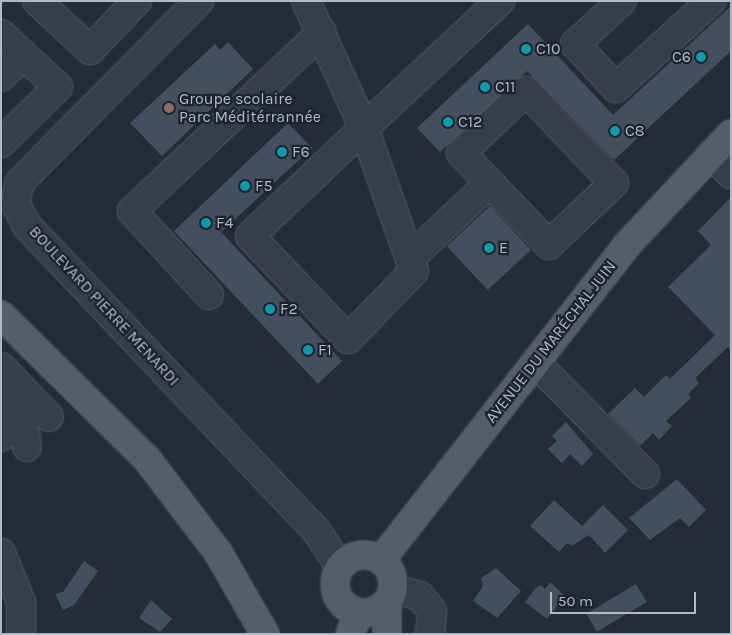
<!DOCTYPE html>
<meta charset="utf-8">
<style>
body{margin:0}
#map{position:relative;width:732px;height:635px;overflow:hidden;background:#232c39;font-family:Karla,sans-serif}
div>[style]{position:absolute}
.building>*{inset:0;background:#444f5d;transform-origin:0 0}
.roads{filter:drop-shadow(0 0 1px #555c67) drop-shadow(0 0 1px #555c67)}
.minor>*{height:28px;margin:-14px;padding:0 14px;transform-origin:14px;border-radius:14px;background:#373e49}
.major>*{height:28px;margin:-14px;padding:0 14px;transform-origin:14px;border-radius:14px;background:#555d69}
.major>.ring{margin:-14px;padding:0;box-sizing:content-box;background:none;border:28px solid #555d69;border-radius:50%}
.dots>*{width:14px;height:14px;translate:-50% -50%;box-sizing:border-box;border:2px solid #1c232e;border-radius:50%}
span{translate:-50% -50%;white-space:nowrap;text-align:center;line-height:1.15;-webkit-text-stroke:4.5px #1c232e;paint-order:stroke}
.poi-label{font-size:16px;color:#b2b9c5}
.left{translate:0 -50%;text-align:left}
.right{translate:-100% -50%;text-align:right}
.street-label{font-size:16px;color:#b2b9c5}
.frame{position:absolute;inset:0;border:2px solid #b2b9c5;pointer-events:none}
.scale{position:absolute;left:550px;top:592px;width:146px;height:22px;box-sizing:border-box;border:2px solid #b2b9c5;border-top:0;padding-left:6px;font-size:15px;line-height:18px;white-space:nowrap;color:#b2b9c5;-webkit-text-stroke:4px #1c232e;paint-order:stroke}
</style>
<div id="map">
<div class="building">
<i style="clip-path:polygon(731px 6px,731px 51px,614px 160px,527px 71px,440px 152px,417px 128px,528px 24px,613px 115px)"></i>
<i style="clip-path:polygon(228px 42px,253px 69px,162px 156px,130px 123px,215px 44px,220px 50px)"></i>
<i style="clip-path:polygon(288px 123px,312px 148px,221px 232px,342px 361px,318px 384px,174px 231px)"></i>
<i style="clip-path:polygon(731px 197px,731px 350px,728px 347px,695px 378px,699px 383px,688px 394px,691px 398px,666px 421px,672px 426px,659px 440px,653px 433px,640px 446px,608px 414px,635px 388px,644px 397px,666px 375px,670px 379px,715px 335px,668px 287px,711px 245px,698px 231px)"></i>
<i style="left:490px;top:206px;width:60px;height:59px;rotate:47deg"></i>
<i style="clip-path:polygon(566px 422px,593px 454px,582px 466px,570px 454px,562px 463px,548px 449px,557px 441px,552px 436px)"></i>
<i style="clip-path:polygon(677px 479px,706px 510px,689px 527px,680px 518px,650px 540px,629px 518px)"></i>
<i style="clip-path:polygon(554px 500px,582px 526px,603px 505px,628px 530px,605px 553px,589px 535px,573px 545px,566px 544px,559px 552px,530px 526px)"></i>
<i style="clip-path:polygon(84px 561px,98px 571px,74px 605px,63px 610px,55px 594px,63px 592px)"></i>
<i style="clip-path:polygon(496px 568px,521px 591px,497px 618px,473px 601px,483px 586px,481px 578px)"></i>
<i style="clip-path:polygon(550px 582px,565px 596px,547px 619px,525px 602px,536px 588px,541px 585px,545px 589px)"></i>
<i style="left:636px;top:584px;width:21px;height:58px;rotate:59deg"></i>
<i style="clip-path:polygon(151px 600px,172px 619px,160px 632px,139px 618px)"></i>
</div>
<div class="roads">
<div class="minor">
<i style="left:37px;top:1px;width:72px;rotate:42.8deg"></i>
<i style="left:90px;top:50px;width:68px;rotate:-46.2deg"></i>
<i style="left:199px;top:1px;width:255px;rotate:134.7deg"></i>
<i style="left:20px;top:182px;width:22px;rotate:103deg"></i>
<i style="left:15px;top:203px;width:26px;rotate:62deg"></i>
<i style="left:27px;top:226px;width:418px;rotate:46.5deg"></i>
<i style="left:315px;top:529px;width:45px;rotate:56deg"></i>
<i style="left:306px;top:1px;width:140px;rotate:65.5deg"></i>
<i style="left:364px;top:128px;width:151px;rotate:70.7deg"></i>
<i style="left:414px;top:271px;width:95px;rotate:134.1deg"></i>
<i style="left:348px;top:339px;width:142px;rotate:-133.6deg"></i>
<i style="left:250px;top:236px;width:157px;rotate:-43.5deg"></i>
<i style="left:364px;top:128px;width:186px;rotate:-43deg"></i>
<i style="left:622px;top:1px;width:64px;rotate:137.5deg"></i>
<i style="left:575px;top:44px;width:60px;rotate:47deg"></i>
<i style="left:616px;top:88px;width:129px;rotate:-42.5deg"></i>
<i style="left:1px;top:34px;width:78px;rotate:42.9deg"></i>
<i style="left:58px;top:87px;width:80px;rotate:135.5deg"></i>
<i style="left:1px;top:77px;width:32px;rotate:-44deg"></i>
<i style="left:526px;top:91px;width:127px;rotate:46.3deg"></i>
<i style="left:614px;top:183px;width:90px;rotate:136.4deg"></i>
<i style="left:549px;top:245px;width:127px;rotate:-133.7deg"></i>
<i style="left:461px;top:153px;width:90px;rotate:-43.6deg"></i>
<i style="left:711px;top:155px;width:28px;rotate:44deg"></i>
<i style="left:410px;top:258px;width:110px;rotate:-43.2deg"></i>
<i style="left:209px;top:295px;width:114px;rotate:-132.5deg"></i>
<i style="left:132px;top:211px;width:261px;rotate:-43.3deg"></i>
<i style="left:535px;top:362px;width:157px;rotate:45.5deg"></i>
<i style="left:1px;top:367px;width:69px;rotate:46.2deg"></i>
<i style="left:1px;top:397px;width:37px;rotate:52deg"></i>
<i style="left:24px;top:426px;width:21px;rotate:82deg"></i>
<i style="left:1px;top:428px;width:6px;rotate:45deg"></i>
<i style="left:5px;top:432px;width:6px;rotate:129deg"></i>
<i style="left:1px;top:553px;width:53px;rotate:67.8deg"></i>
<i style="left:21px;top:602px;width:32px;rotate:90deg"></i>
<i style="left:393px;top:588px;width:28px;rotate:17deg"></i>
<i style="left:420px;top:596px;width:19px;rotate:51deg"></i>
<i style="left:432px;top:611px;width:23px;rotate:95deg"></i>
</div>
<div class="major">
<i style="left:1px;top:315px;width:205px;rotate:44.6deg"></i>
<i style="left:147px;top:459px;width:119px;rotate:52.8deg"></i>
<i style="left:219px;top:554px;width:92px;rotate:60.1deg"></i>
<i class="ring" style="left:335px;top:555px;width:30px;height:30px"></i>
<i style="left:381px;top:560px;width:400px;rotate:-52deg"></i>
<i style="left:627px;top:245px;width:152px;rotate:-46.9deg"></i>
<i style="left:387px;top:603px;width:31px;rotate:90deg"></i>
<i style="left:350px;top:634px;width:23px;rotate:-67deg"></i>
</div>
</div>
<div class="dots">
<i style="left:526px;top:49px;background:#0f9aa8"></i>
<i style="left:701px;top:57px;background:#0f9aa8"></i>
<i style="left:485px;top:87px;background:#0f9aa8"></i>
<i style="left:169px;top:108px;background:#8d6e63"></i>
<i style="left:448px;top:122px;background:#0f9aa8"></i>
<i style="left:615px;top:131px;background:#0f9aa8"></i>
<i style="left:282px;top:152px;background:#0f9aa8"></i>
<i style="left:245px;top:186px;background:#0f9aa8"></i>
<i style="left:206px;top:223px;background:#0f9aa8"></i>
<i style="left:489px;top:248px;background:#0f9aa8"></i>
<i style="left:270px;top:309px;background:#0f9aa8"></i>
<i style="left:308px;top:350px;background:#0f9aa8"></i>
</div>
<div class="poi-label">
<span class="left" style="left:536px;top:49px">C10</span>
<span class="right" style="left:691px;top:57px">C6</span>
<span class="left" style="left:495px;top:87px">C11</span>
<span class="left" style="left:179px;top:108px">Groupe scolaire<br>Parc Méditérrannée</span>
<span class="left" style="left:458px;top:122px">C12</span>
<span class="left" style="left:625px;top:131px">C8</span>
<span class="left" style="left:292px;top:152px">F6</span>
<span class="left" style="left:255px;top:186px">F5</span>
<span class="left" style="left:216px;top:223px">F4</span>
<span class="left" style="left:499px;top:248px">E</span>
<span class="left" style="left:280px;top:309px">F2</span>
<span class="left" style="left:318px;top:350px">F1</span>
</div>
<div class="street-label">
<span style="left:104px;top:306px;rotate:47deg">BOULEVARD PIERRE MENARDI</span>
<span style="left:551px;top:342px;rotate:-52deg">AVENUE DU MARÉCHAL JUIN</span>
</div>
<div class="frame"></div>
<div class="scale">50 m</div>
</div>
